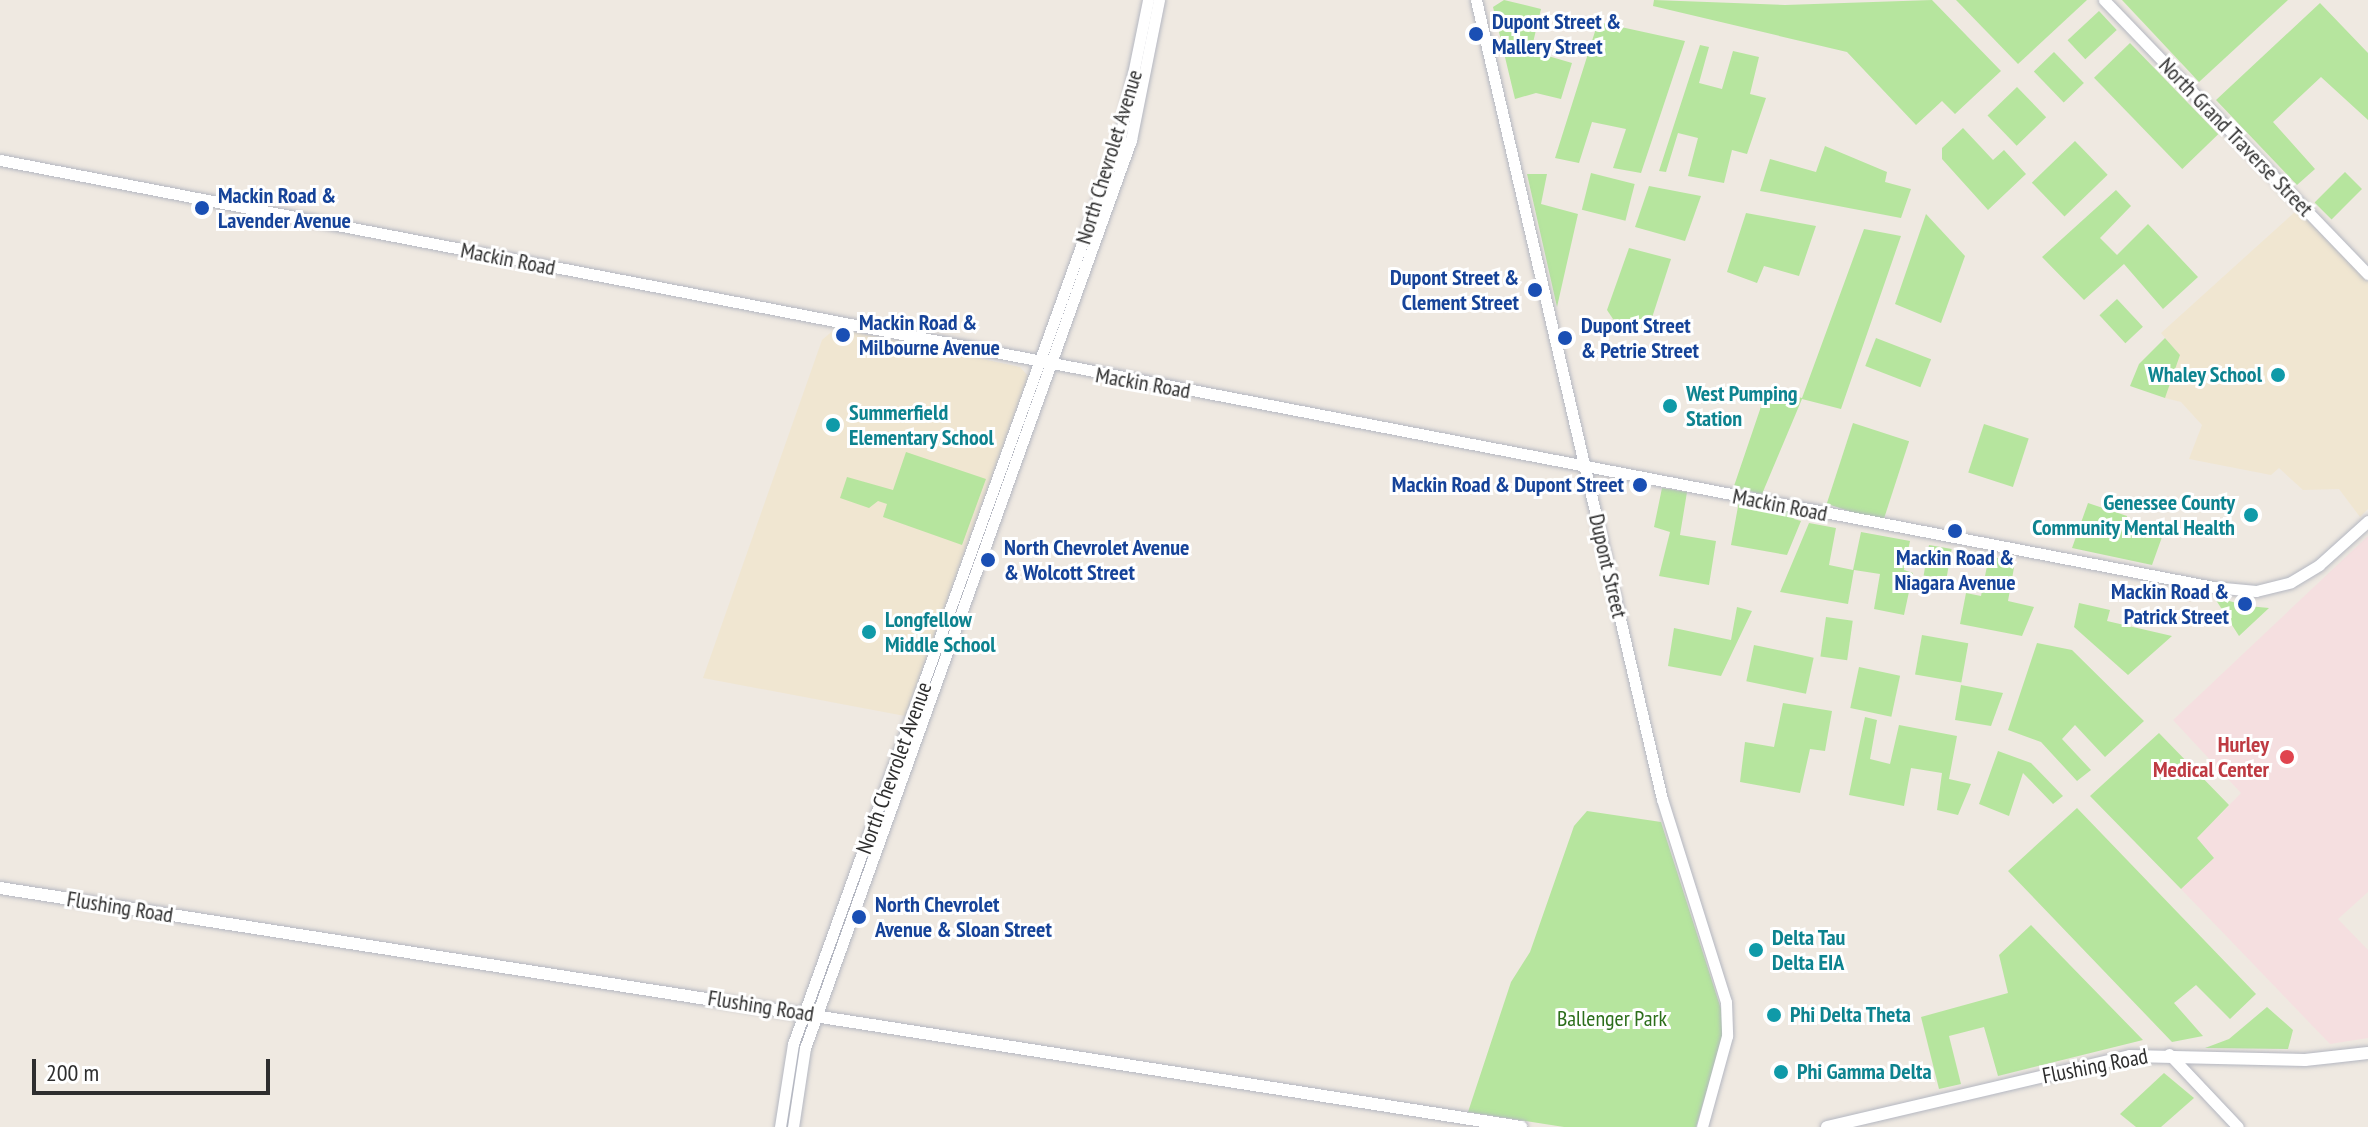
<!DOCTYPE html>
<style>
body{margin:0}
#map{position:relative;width:2368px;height:1127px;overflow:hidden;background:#efe9e1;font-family:"PT Sans Narrow",sans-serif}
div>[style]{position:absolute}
.education>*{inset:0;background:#f0e6d1}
.medical>*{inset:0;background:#f5dfe0}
.green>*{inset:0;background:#b6e59e;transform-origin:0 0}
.roads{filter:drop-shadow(0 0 2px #b4b7c1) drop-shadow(0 0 2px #b4b7c1)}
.tertiary>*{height:11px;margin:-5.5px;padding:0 5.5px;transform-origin:5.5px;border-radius:5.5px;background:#fff}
.secondary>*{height:12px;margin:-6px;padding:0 6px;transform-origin:6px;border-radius:6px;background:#fff}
.dots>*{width:22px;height:22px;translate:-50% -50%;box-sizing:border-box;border:4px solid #fff;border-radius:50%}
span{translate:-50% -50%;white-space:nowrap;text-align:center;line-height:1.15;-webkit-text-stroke:6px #fff;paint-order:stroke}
.transit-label{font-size:22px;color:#164399;font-weight:700}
.left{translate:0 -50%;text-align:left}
.right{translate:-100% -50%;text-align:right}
.street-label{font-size:22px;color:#2e2e2e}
.culture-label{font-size:22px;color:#0d838f;font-weight:700}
.health-label{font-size:22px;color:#be3a42;font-weight:700}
.park-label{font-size:22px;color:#2c6e1b}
.scale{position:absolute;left:32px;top:1059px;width:238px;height:36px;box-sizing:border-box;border:4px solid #2e2e2e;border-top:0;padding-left:10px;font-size:24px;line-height:28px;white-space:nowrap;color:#2e2e2e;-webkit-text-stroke:6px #fff;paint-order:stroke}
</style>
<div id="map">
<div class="education">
<i style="clip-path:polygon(2297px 210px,2368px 282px,2368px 509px,2360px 517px,2339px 489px,2303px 490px,2279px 468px,2271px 475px,2189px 459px,2202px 425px,2181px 402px,2165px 398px,2180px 355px,2161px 333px)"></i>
<i style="clip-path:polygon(836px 328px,1020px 367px,1028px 376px,905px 716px,703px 678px,822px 340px)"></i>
</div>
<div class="medical">
<i style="clip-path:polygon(2368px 536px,2368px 892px,2338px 919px,2368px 950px,2368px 1038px,2330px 1044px,2181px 889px,2214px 858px,2197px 838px,2241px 793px,2173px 720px)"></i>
</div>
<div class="green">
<i style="clip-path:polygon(1504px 0,1541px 9px,1531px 51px,1572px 63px,1561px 99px,1536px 93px,1515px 99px,1493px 7px)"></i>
<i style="clip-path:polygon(1654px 0,1785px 5px,1932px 0,2001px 71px,1955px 114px,1942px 101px,1916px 125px,1847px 52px,1653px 6px)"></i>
<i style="clip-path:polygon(1956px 0,2087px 0,2018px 64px)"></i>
<i style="clip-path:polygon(2122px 0,2288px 0,2199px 82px)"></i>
<i style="clip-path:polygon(2320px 3px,2368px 53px,2368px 120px,2321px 77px,2273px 122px,2315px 169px,2297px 185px,2216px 100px)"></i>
<i style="left:2099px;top:11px;width:26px;height:43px;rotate:47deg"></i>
<i style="clip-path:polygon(1598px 22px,1685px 41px,1641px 173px,1613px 168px,1626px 129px,1592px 122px,1579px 163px,1555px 158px)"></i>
<i style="left:2130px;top:43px;width:127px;height:50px;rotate:46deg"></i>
<i style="clip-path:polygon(1700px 45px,1709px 47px,1699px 83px,1722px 89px,1733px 51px,1759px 57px,1750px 94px,1766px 98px,1747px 154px,1732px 150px,1724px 183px,1688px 176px,1698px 138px,1678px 133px,1666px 172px,1659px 171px)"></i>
<i style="left:2054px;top:52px;width:43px;height:28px;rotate:46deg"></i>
<i style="left:2017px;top:87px;width:42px;height:41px;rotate:46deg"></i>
<i style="clip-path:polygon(1963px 128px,1993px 160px,2004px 150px,2026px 174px,1988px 210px,1942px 159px,1942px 148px)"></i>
<i style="left:2075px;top:141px;width:47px;height:60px;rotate:46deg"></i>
<i style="clip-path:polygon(1825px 146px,1887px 172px,1885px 182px,1911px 189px,1901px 218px,1760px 191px,1770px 159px,1816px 172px)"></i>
<i style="left:2345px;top:172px;width:24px;height:43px;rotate:45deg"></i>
<i style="left:1591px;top:173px;width:45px;height:38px;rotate:14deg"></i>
<i style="clip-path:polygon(1527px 174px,1547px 174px,1541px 204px,1578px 214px,1557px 307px)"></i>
<i style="clip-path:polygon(1649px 186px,1701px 196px,1685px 241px,1635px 227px)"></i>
<i style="clip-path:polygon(2116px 190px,2131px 206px,2100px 238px,2117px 255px,2148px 224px,2198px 277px,2163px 309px,2124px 264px,2084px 300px,2042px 257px)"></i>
<i style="clip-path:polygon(1746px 213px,1816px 226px,1799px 276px,1764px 266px,1757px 283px,1727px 272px)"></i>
<i style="clip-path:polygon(1926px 214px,1965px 256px,1941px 323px,1895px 304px)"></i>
<i style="clip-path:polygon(1864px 229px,1901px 236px,1841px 409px,1802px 399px,1762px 494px,1741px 489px,1734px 486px,1767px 389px,1802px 398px)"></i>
<i style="clip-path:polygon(1629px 248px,1671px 259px,1649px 327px,1613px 319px,1607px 310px)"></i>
<i style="left:2117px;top:299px;width:38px;height:24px;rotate:47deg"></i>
<i style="left:1876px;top:338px;width:59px;height:30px;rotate:21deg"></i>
<i style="clip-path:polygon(2165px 338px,2180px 355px,2165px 398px,2130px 386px,2139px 364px)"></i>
<i style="left:1853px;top:423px;width:59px;height:85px;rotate:18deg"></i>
<i style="left:1984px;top:424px;width:47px;height:51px;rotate:18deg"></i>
<i style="clip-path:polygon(906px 452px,986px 479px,962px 545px,883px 517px,887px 504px,878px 501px,869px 508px,840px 498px,847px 477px,893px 490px)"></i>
<i style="clip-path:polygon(1662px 488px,1687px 492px,1680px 535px,1716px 541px,1709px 585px,1659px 576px,1670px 532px,1654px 527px)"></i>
<i style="clip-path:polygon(1739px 501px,1798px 513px,1794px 519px,1801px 521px,1787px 555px,1731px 545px)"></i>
<i style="clip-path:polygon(2088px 503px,2127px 516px,2126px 526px,2162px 537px,2152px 565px,2072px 548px)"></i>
<i style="clip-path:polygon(1809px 523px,1836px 528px,1829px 565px,1853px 570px,1861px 532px,1910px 541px,1904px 570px,1913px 573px,1904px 615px,1874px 609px,1880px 574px,1854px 570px,1848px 604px,1780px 592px)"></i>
<i style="left:1929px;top:545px;width:23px;height:31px;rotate:10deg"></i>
<i style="clip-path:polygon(1989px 556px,2015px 562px,2008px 601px,2034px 607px,2022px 636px,1960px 624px,1966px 593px,1981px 596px)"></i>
<i style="clip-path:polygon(2214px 597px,2248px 606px,2269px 608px,2239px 636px)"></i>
<i style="clip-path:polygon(2079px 603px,2110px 610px,2107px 621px,2172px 636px,2128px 675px,2074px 627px)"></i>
<i style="clip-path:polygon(1737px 607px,1752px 611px,1721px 676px,1668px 666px,1674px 628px,1731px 640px)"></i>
<i style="left:1826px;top:617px;width:27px;height:40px;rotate:8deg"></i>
<i style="left:1922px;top:635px;width:47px;height:40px;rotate:10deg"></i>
<i style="clip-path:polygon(2037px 643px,2072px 650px,2144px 721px,2105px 757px,2075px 725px,2062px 739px,2091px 770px,2077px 781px,2041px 742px,2008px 730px)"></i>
<i style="left:1754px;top:645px;width:61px;height:37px;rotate:12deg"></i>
<i style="left:1859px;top:667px;width:42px;height:42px;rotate:12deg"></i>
<i style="clip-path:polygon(1961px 685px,2003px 693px,1991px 726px,1955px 720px)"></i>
<i style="clip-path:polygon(1783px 703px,1832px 711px,1825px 751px,1810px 749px,1800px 793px,1740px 782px,1745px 742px,1774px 747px)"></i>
<i style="clip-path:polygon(1865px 717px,1877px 720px,1870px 759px,1890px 764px,1899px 725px,1957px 736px,1949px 779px,1971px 784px,1958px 815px,1937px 810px,1942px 773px,1911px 768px,1904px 806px,1849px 795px)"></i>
<i style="clip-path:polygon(2159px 733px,2229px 805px,2197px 838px,2214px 858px,2181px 889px,2090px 796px)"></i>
<i style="clip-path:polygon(1998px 751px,2031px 763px,2063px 796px,2053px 804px,2023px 773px,2009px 816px,1979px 804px)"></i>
<i style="clip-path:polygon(2077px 808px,2256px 994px,2230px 1019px,2196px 985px,2174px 1003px,2203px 1036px,2172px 1042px,2008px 871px)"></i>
<i style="clip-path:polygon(1587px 811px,1661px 822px,1721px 1009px,1723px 1036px,1696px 1127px,1564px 1127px,1468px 1112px,1511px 982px,1530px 952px,1574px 826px)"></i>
<i style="clip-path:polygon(2031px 925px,2143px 1040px,1998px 1076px,1984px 1027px,1949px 1036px,1961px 1084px,1939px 1089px,1921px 1017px,2008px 993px,1999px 955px)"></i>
<i style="clip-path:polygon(2267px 1007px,2293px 1030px,2288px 1049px,2205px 1048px,2229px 1039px)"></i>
<i style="clip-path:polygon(2164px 1073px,2194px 1098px,2161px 1127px,2136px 1127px,2120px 1114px)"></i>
</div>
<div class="roads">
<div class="tertiary">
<i style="left:1476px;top:0;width:820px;rotate:76.9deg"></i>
<i style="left:1662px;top:799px;width:213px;rotate:72.5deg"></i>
<i style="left:1726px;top:1002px;width:34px;rotate:88deg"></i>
<i style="left:1727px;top:1036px;width:94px;rotate:105.4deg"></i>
<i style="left:2104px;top:0;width:380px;rotate:46.1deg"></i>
<i style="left:0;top:160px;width:2254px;rotate:10.92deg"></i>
<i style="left:2213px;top:587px;width:43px;rotate:5.3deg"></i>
<i style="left:2256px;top:591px;width:36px;rotate:-14deg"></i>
<i style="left:2291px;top:582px;width:33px;rotate:-31deg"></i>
<i style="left:2319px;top:565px;width:66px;rotate:-41.9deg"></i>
<i style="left:2169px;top:1054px;width:100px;rotate:46.6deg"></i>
<i style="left:780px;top:1127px;width:84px;rotate:-81.1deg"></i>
<i style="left:793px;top:1044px;width:963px;rotate:-70.15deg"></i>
<i style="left:1120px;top:138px;width:141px;rotate:-78.5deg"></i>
<i style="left:793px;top:1127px;width:80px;rotate:-81.4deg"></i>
<i style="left:805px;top:1048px;width:965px;rotate:-70.25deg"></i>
<i style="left:1131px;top:140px;width:143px;rotate:-78.7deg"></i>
</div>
<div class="secondary">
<i style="left:0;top:888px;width:1540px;rotate:8.93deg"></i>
<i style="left:1827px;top:1127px;width:311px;rotate:-13.2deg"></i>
<i style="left:2130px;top:1056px;width:175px;rotate:1.3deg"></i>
<i style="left:2305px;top:1060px;width:63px;rotate:-6.3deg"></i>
</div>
</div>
<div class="dots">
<i style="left:1476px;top:34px;background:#1a4fb4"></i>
<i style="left:202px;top:208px;background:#1a4fb4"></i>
<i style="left:1535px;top:290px;background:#1a4fb4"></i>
<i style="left:843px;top:335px;background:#1a4fb4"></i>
<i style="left:1565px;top:338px;background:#1a4fb4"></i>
<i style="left:2278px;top:375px;background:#0f9aa8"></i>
<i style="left:1670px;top:406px;background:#0f9aa8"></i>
<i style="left:833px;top:425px;background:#0f9aa8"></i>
<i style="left:1640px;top:485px;background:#1a4fb4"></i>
<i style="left:2251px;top:515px;background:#0f9aa8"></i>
<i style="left:1955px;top:531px;background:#1a4fb4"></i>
<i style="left:988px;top:560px;background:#1a4fb4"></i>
<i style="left:2245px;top:604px;background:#1a4fb4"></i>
<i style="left:869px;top:632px;background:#0f9aa8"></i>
<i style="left:2287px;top:757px;background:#e0444e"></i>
<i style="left:859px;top:917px;background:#1a4fb4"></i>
<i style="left:1756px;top:950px;background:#0f9aa8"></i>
<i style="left:1774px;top:1015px;background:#0f9aa8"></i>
<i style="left:1781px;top:1072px;background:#0f9aa8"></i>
</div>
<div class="transit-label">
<span class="left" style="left:1492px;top:34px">Dupont Street &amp;<br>Mallery Street</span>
<span class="left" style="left:218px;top:208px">Mackin Road &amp;<br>Lavender Avenue</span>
<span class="right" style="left:1519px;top:290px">Dupont Street &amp;<br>Clement Street</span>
<span class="left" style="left:859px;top:335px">Mackin Road &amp;<br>Milbourne Avenue</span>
<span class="left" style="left:1581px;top:338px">Dupont Street<br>&amp; Petrie Street</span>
<span class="right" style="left:1624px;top:485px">Mackin Road &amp; Dupont Street</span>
<span class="left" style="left:1004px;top:560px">North Chevrolet Avenue<br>&amp; Wolcott Street</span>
<span style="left:1955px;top:570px">Mackin Road &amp;<br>Niagara Avenue</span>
<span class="right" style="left:2229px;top:604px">Mackin Road &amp;<br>Patrick Street</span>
<span class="left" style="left:875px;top:917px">North Chevrolet<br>Avenue &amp; Sloan Street</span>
</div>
<div class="street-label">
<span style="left:2236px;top:137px;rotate:46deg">North Grand Traverse Street</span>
<span style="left:1109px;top:157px;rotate:-73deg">North Chevrolet Avenue</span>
<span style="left:508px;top:259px;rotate:11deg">Mackin Road</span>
<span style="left:1143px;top:383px;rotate:10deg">Mackin Road</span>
<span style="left:1780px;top:505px;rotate:11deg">Mackin Road</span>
<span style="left:1608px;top:566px;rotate:77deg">Dupont Street</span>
<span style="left:894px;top:768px;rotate:-70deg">North Chevrolet Avenue</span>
<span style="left:120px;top:907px;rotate:9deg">Flushing Road</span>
<span style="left:761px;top:1006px;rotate:9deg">Flushing Road</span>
<span style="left:2095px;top:1066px;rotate:-11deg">Flushing Road</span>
</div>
<div class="culture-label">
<span class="right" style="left:2262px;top:375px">Whaley School</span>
<span class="left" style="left:1686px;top:406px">West Pumping<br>Station</span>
<span class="left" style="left:849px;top:425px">Summerfield<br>Elementary School</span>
<span class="right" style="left:2235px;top:515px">Genessee County<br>Community Mental Health</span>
<span class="left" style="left:885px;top:632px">Longfellow<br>Middle School</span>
<span class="left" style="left:1772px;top:950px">Delta Tau<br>Delta EIA</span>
<span class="left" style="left:1790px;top:1015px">Phi Delta Theta</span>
<span class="left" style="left:1797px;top:1072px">Phi Gamma Delta</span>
</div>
<div class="health-label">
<span class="right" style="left:2269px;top:757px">Hurley<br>Medical Center</span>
</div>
<div class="park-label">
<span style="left:1612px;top:1019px">Ballenger Park</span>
</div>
<div class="scale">200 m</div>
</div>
